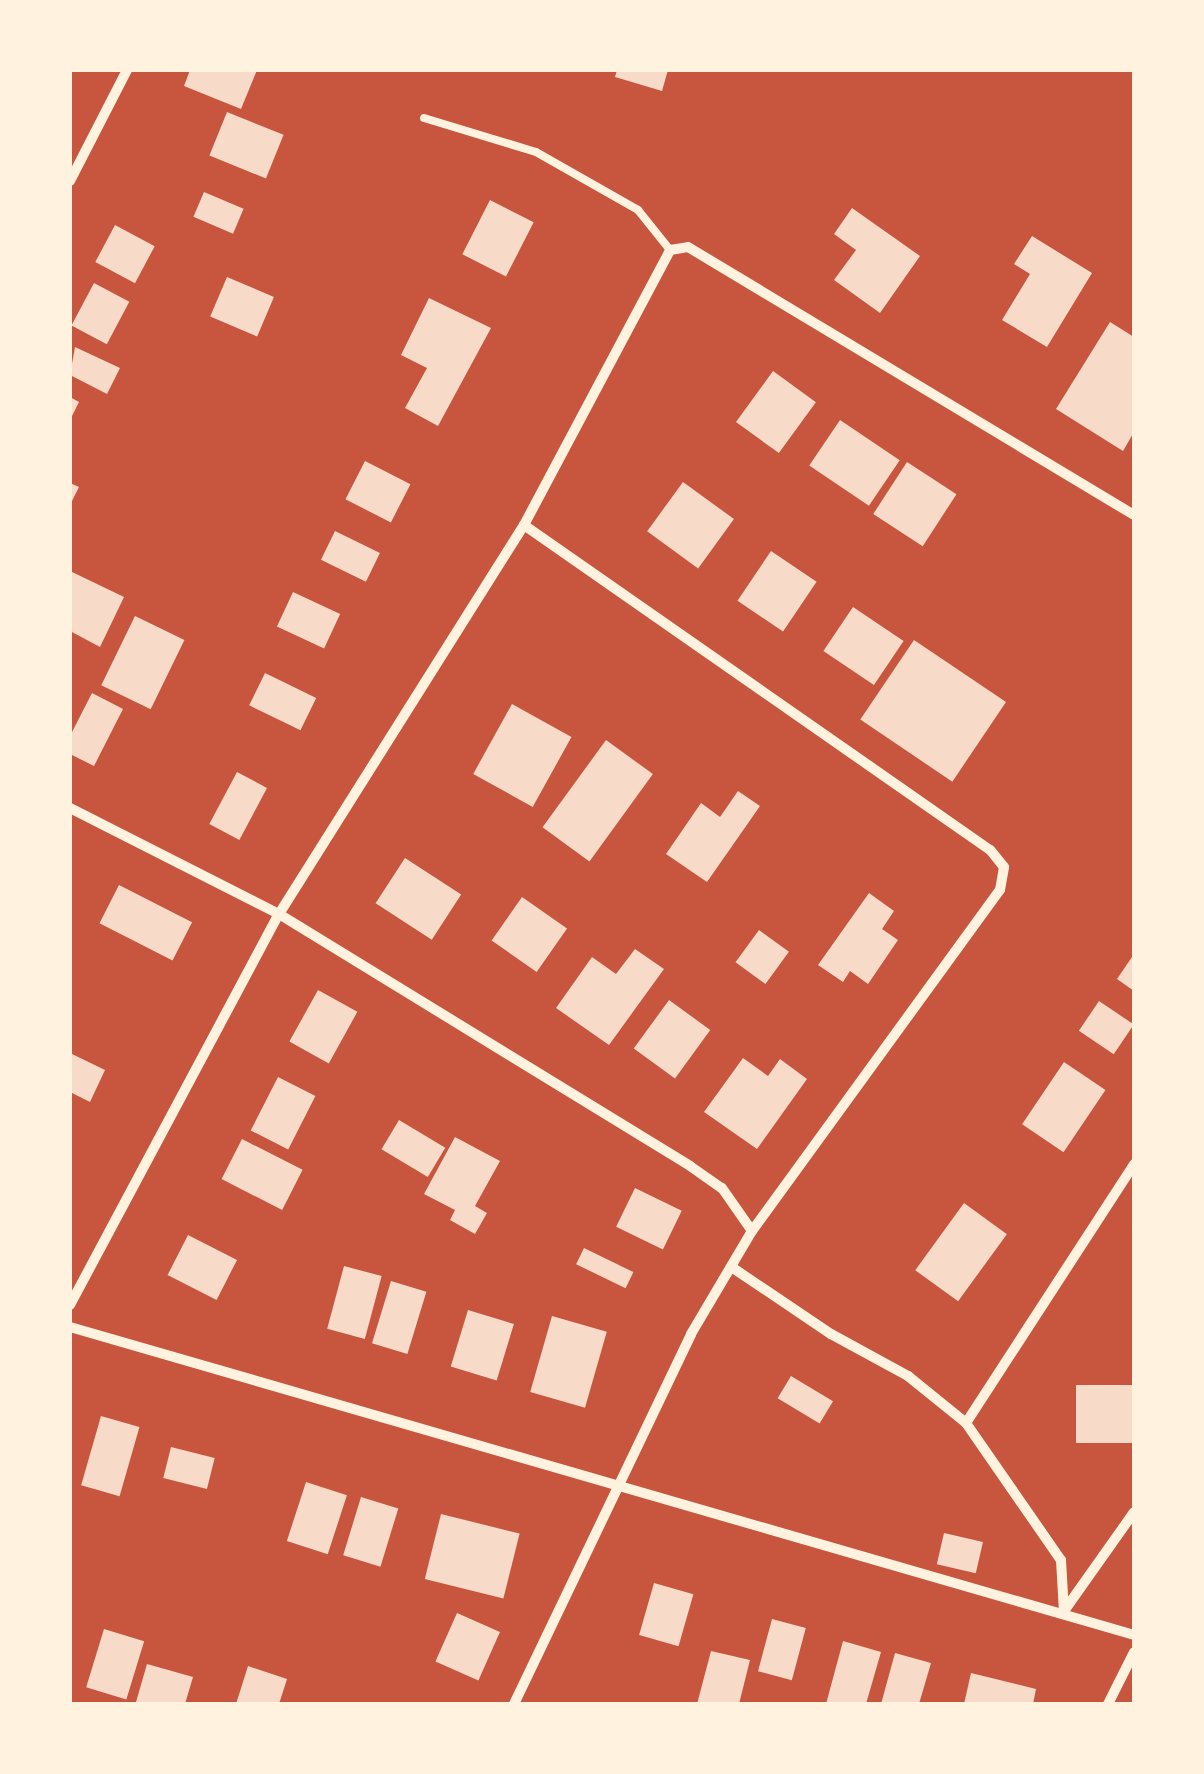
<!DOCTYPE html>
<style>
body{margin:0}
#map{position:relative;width:1204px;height:1774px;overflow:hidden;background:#c8553d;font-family:Literata,serif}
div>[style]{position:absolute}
.building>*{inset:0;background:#f7dbc8;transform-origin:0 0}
.service>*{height:8px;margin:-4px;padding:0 4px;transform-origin:4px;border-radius:4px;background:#fff3e0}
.minor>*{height:10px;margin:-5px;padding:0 5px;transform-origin:5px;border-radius:5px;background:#fff3e0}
span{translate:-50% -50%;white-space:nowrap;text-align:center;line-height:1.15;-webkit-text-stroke:10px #fff3e0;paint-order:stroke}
.frame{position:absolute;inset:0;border:72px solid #fff3e0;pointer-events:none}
</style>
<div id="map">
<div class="building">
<i style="clip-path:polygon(190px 70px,257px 70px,241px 109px,184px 86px)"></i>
<i style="clip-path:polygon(617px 70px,668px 70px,662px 91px,615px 77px)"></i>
<i style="left:227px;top:112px;width:61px;height:47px;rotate:22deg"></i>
<i style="left:204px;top:192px;width:43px;height:27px;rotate:23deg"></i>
<i style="left:490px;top:200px;width:49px;height:61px;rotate:27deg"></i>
<i style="clip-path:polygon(852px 208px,920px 256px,880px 313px,834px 280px,856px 250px,834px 234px)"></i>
<i style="left:115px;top:225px;width:45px;height:42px;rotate:28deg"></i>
<i style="clip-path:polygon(1032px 236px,1092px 273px,1047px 347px,1002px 320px,1030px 274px,1014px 264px)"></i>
<i style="left:227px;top:277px;width:51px;height:43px;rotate:23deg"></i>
<i style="left:94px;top:283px;width:40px;height:48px;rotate:28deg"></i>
<i style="clip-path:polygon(429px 298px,491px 328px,438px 426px,405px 408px,427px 368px,401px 355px)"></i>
<i style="clip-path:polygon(1110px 322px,1134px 337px,1134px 432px,1123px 451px,1056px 409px)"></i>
<i style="clip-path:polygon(75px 347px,120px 368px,107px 394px,70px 375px)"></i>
<i style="left:773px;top:371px;width:53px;height:63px;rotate:36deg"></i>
<i style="clip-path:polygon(70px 397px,79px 402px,70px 420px)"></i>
<i style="left:840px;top:420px;width:72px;height:55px;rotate:34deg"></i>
<i style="left:365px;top:461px;width:51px;height:43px;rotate:27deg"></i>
<i style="left:907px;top:462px;width:59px;height:62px;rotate:33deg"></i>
<i style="left:683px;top:482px;width:63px;height:61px;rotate:36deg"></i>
<i style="clip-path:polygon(70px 483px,79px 487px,70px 505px)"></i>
<i style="left:335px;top:531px;width:50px;height:32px;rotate:26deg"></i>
<i style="left:771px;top:551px;width:55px;height:60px;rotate:34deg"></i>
<i style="clip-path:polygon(70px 571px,124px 597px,100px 647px,70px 631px)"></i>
<i style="left:293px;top:592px;width:52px;height:38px;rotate:25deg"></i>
<i style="left:853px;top:607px;width:61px;height:53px;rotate:34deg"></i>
<i style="left:135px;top:616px;width:55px;height:77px;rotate:26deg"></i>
<i style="left:914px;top:640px;width:111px;height:96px;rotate:34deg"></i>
<i style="left:265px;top:673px;width:57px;height:36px;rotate:26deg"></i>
<i style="clip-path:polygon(92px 693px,123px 709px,94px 766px,70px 754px,70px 736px)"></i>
<i style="left:512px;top:704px;width:68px;height:80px;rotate:29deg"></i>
<i style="left:606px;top:740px;width:58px;height:108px;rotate:36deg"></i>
<i style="left:237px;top:772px;width:34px;height:59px;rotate:28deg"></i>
<i style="clip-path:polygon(738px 791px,760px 806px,707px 882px,666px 854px,701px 803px,720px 817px)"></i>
<i style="left:405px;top:858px;width:67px;height:54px;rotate:33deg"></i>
<i style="left:119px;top:885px;width:82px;height:43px;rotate:27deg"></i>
<i style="clip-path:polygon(869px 893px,894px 911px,882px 929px,898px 940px,868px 984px,850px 971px,843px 982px,818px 965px)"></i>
<i style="left:522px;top:897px;width:55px;height:53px;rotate:35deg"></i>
<i style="left:759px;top:930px;width:37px;height:40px;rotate:36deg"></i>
<i style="clip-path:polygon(635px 949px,664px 969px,609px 1045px,556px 1008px,592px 957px,616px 974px)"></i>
<i style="clip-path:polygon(1134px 954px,1134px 991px,1117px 979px)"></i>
<i style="left:318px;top:990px;width:45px;height:59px;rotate:29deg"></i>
<i style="left:669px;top:1000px;width:51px;height:60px;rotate:36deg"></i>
<i style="left:1099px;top:1001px;width:42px;height:36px;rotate:34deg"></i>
<i style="clip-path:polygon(70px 1053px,105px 1070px,90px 1102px,70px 1092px)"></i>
<i style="clip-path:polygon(743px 1058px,768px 1076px,780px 1059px,807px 1079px,757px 1149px,704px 1112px)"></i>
<i style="left:1064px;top:1062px;width:50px;height:75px;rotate:34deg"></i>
<i style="left:278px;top:1077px;width:42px;height:60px;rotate:27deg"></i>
<i style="left:399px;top:1120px;width:54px;height:34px;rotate:31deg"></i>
<i style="clip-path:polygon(455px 1137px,500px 1161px,475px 1206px,487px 1213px,475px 1234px,450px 1220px,455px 1210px,424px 1194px)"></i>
<i style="left:242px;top:1139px;width:68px;height:45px;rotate:27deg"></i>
<i style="left:635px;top:1188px;width:52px;height:43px;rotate:26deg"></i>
<i style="left:964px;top:1203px;width:53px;height:83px;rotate:36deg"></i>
<i style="left:188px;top:1235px;width:55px;height:45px;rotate:27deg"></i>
<i style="left:584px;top:1248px;width:55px;height:18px;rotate:26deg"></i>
<i style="left:344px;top:1266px;width:39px;height:65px;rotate:15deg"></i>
<i style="left:391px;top:1281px;width:37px;height:65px;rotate:17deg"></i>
<i style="left:468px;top:1310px;width:48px;height:59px;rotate:17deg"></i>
<i style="left:552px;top:1316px;width:57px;height:79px;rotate:16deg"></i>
<i style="left:791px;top:1376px;width:49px;height:26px;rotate:31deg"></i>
<i style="left:1134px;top:1385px;width:58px;height:58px;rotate:90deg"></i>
<i style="left:101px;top:1416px;width:40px;height:72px;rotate:16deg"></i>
<i style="left:171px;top:1447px;width:45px;height:32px;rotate:14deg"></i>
<i style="left:306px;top:1482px;width:43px;height:62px;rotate:18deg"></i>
<i style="left:361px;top:1497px;width:39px;height:61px;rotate:17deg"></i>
<i style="left:441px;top:1514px;width:81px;height:67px;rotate:14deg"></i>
<i style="left:944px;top:1533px;width:40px;height:32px;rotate:13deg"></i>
<i style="left:654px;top:1583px;width:41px;height:54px;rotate:16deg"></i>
<i style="left:457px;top:1613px;width:47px;height:53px;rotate:24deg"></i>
<i style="left:772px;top:1619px;width:35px;height:54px;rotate:15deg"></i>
<i style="left:104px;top:1629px;width:42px;height:61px;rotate:17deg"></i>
<i style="clip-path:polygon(843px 1641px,881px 1652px,866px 1704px,826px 1704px)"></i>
<i style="clip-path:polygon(711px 1651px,750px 1660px,739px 1704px,697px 1704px)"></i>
<i style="clip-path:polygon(895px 1653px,931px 1663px,919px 1704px,881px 1704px)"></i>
<i style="clip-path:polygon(147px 1664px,193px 1677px,185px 1704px,136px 1702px)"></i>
<i style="clip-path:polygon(248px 1666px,287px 1679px,279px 1704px,236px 1704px)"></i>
<i style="clip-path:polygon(971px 1673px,1036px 1689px,1033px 1704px,964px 1704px)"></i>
</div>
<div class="service">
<i style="left:424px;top:118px;width:117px;rotate:16.9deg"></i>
<i style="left:536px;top:152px;width:117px;rotate:29.6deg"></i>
<i style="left:638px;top:210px;width:51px;rotate:51.3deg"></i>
</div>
<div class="minor">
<i style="left:70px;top:181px;width:125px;rotate:-62.8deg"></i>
<i style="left:70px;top:808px;width:234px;rotate:26.9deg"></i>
<i style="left:279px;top:914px;width:482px;rotate:31.5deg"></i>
<i style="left:690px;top:1166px;width:39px;rotate:35deg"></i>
<i style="left:722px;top:1188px;width:52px;rotate:55.1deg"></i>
<i style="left:733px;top:1268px;width:118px;rotate:34deg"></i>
<i style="left:831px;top:1334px;width:88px;rotate:28.6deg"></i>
<i style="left:908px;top:1376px;width:75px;rotate:39deg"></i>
<i style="left:966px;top:1423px;width:167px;rotate:55.3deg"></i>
<i style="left:1061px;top:1560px;width:52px;rotate:86.7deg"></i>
<i style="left:70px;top:1305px;width:443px;rotate:-61.9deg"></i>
<i style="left:279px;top:914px;width:460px;rotate:-57.8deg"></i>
<i style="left:524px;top:525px;width:311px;rotate:-62deg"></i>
<i style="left:670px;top:250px;width:18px;rotate:-9deg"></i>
<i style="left:688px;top:247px;width:520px;rotate:31deg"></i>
<i style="left:70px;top:1327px;width:1108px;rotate:16.14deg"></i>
<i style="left:966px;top:1423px;width:309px;rotate:-57deg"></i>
<i style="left:1064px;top:1611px;width:121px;rotate:-54.7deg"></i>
<i style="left:514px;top:1704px;width:410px;rotate:-64.4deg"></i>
<i style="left:691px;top:1334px;width:120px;rotate:-59.4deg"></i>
<i style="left:752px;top:1231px;width:422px;rotate:-54deg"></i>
<i style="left:1000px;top:890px;width:23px;rotate:-80deg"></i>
<i style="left:1004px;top:867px;width:22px;rotate:-129deg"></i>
<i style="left:990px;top:850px;width:568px;rotate:-145.11deg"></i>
<i style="left:1108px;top:1704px;width:58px;rotate:-63.4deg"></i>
</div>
<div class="frame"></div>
</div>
